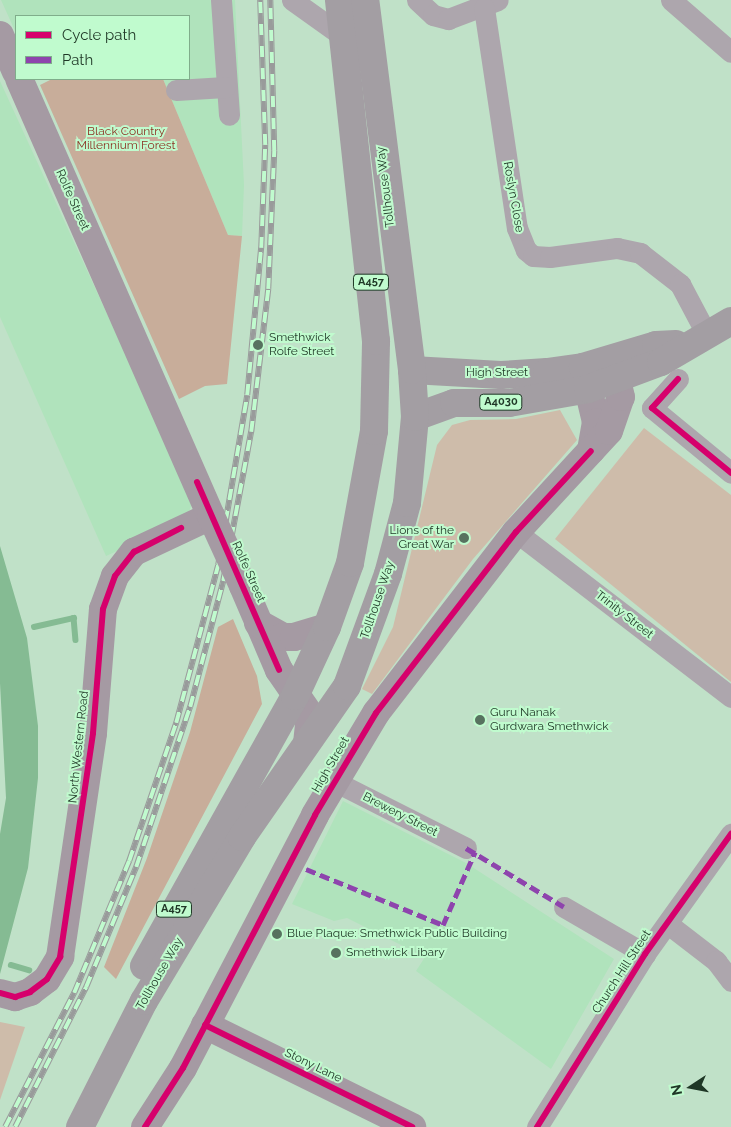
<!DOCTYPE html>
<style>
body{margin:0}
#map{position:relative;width:731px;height:1127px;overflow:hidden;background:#c0e1c8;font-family:Raleway,sans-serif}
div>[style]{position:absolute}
.built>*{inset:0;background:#b0e3bc}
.green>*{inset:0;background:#cebcaa}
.forest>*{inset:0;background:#c8ad9a}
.water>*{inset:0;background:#85bb93}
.stream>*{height:5.5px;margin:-2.75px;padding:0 2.75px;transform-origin:2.75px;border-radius:2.75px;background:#85bb93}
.street>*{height:21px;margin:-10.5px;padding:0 10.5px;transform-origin:10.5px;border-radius:10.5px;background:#ada6ad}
.secondary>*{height:28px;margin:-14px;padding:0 14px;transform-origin:14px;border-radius:14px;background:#a59aa3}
.primary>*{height:28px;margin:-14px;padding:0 14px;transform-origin:14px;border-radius:14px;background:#a39ea3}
.rail>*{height:5.5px;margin-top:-2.75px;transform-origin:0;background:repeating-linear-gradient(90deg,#c0fbce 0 11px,#999b9b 0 22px);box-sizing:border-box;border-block:1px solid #999b9b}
.secondary-bridge>*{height:28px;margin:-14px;padding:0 14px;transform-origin:14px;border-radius:14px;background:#a59aa3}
.quiet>*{height:5px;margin-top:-2.5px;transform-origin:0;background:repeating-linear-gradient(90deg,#8e44ad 0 10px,transparent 0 15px)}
.cycleway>*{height:6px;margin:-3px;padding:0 3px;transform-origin:3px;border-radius:3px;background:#d6006c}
.dots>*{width:14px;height:14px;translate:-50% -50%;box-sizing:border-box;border:2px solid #c0fbce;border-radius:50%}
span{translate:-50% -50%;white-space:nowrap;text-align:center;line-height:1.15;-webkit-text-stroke:4px #c0fbce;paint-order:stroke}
.shield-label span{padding:1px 4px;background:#c0fbce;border:1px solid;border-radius:4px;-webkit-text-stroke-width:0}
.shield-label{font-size:11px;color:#1f3726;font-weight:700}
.park-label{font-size:12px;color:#8b3223}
.street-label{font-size:12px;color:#1f3726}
.poi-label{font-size:12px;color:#1f3726}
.left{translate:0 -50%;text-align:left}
.right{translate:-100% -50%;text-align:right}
.legend{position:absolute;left:15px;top:15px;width:175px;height:65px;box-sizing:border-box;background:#c0fbce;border:1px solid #80ad8b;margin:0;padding:6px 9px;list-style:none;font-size:15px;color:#1f3726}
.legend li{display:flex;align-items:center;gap:10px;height:25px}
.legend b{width:25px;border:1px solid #80ad8b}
.north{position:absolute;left:666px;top:1062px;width:50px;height:50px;-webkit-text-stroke:4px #c0fbce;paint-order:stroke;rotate:259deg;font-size:14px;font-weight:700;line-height:20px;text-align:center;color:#1f3726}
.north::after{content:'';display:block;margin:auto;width:18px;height:22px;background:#1f3726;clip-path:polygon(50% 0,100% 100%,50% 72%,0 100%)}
</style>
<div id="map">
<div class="built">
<i style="clip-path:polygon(1px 0,235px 0,244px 185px,242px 236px,228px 235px,163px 79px,189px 79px,189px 16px,16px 16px,16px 33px)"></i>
<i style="clip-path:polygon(0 81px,193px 501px,186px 520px,106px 556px,0 317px)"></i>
<i style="clip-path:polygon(343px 801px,466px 863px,614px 959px,551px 1069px,416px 971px,425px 957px,347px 918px,334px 921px,292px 904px)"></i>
</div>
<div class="green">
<i style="clip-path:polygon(560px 410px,577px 440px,473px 559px,372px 694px,362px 689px,393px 627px,437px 445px,452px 425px,470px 420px,516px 419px)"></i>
<i style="clip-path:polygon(644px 428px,731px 495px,731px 682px,555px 539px)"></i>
<i style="clip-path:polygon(0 1022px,25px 1027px,0 1100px)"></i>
</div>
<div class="forest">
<i style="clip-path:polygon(52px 79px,163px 79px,228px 235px,242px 236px,227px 384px,205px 386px,179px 399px,40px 85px)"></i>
<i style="clip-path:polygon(233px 619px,257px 676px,262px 704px,116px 979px,104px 967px,147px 858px,190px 732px,218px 627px)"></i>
</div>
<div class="water">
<i style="clip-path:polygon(0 546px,27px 638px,38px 726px,38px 778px,28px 868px,0 974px,0 834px,6px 798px,0 683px)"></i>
</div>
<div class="stream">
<i style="left:34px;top:627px;width:41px;rotate:-12.7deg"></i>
<i style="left:74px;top:618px;width:22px;rotate:85deg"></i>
<i style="left:11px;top:965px;width:19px;rotate:16deg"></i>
</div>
<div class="street">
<i style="left:221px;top:0;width:115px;rotate:86deg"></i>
<i style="left:292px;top:0;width:64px;rotate:35.4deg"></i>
<i style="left:417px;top:0;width:22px;rotate:43deg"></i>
<i style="left:433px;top:15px;width:16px;rotate:15deg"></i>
<i style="left:448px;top:19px;width:53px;rotate:-20.8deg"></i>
<i style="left:671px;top:0;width:79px;rotate:40.9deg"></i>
<i style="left:484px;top:8px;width:222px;rotate:81.5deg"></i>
<i style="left:517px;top:228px;width:24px;rotate:68deg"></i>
<i style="left:526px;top:250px;width:9px;rotate:41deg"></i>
<i style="left:533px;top:256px;width:17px;rotate:3deg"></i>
<i style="left:550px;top:257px;width:68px;rotate:-7.7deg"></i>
<i style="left:617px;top:248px;width:24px;rotate:12deg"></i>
<i style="left:640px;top:253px;width:51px;rotate:37.8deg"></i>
<i style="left:680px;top:284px;width:58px;rotate:62.1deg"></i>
<i style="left:176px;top:90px;width:49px;rotate:-3.5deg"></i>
<i style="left:678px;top:379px;width:39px;rotate:132deg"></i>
<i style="left:652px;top:408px;width:102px;rotate:39.4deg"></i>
<i style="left:516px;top:532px;width:271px;rotate:37.5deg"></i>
<i style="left:334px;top:781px;width:148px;rotate:26.9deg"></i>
<i style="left:564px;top:907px;width:94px;rotate:30.1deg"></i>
<i style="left:668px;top:924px;width:61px;rotate:37.6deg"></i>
<i style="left:716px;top:961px;width:25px;rotate:53deg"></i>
<i style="left:537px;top:1127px;width:204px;rotate:-58deg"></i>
<i style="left:645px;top:954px;width:148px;rotate:-54.4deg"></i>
</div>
<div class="secondary">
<i style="left:0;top:35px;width:40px;rotate:66.6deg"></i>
<i style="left:583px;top:367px;width:57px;rotate:76.7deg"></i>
<i style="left:596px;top:422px;width:29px;rotate:100deg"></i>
<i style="left:243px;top:586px;width:91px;rotate:66.8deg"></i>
<i style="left:279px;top:670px;width:55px;rotate:55.4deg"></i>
<i style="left:310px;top:715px;width:27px;rotate:96deg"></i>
<i style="left:258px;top:623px;width:29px;rotate:29deg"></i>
<i style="left:283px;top:637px;width:11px"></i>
<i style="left:294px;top:637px;width:34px;rotate:-17deg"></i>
<i style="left:0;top:993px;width:16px;rotate:15deg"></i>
<i style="left:15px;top:997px;width:16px;rotate:-18deg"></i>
<i style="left:30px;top:992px;width:21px;rotate:-37deg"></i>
<i style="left:47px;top:979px;width:26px;rotate:-59deg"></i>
<i style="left:60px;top:957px;width:226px;rotate:-81.6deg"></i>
<i style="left:93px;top:733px;width:124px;rotate:-85.4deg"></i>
<i style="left:103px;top:609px;width:35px;rotate:-70deg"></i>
<i style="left:115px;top:576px;width:31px;rotate:-52deg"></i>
<i style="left:134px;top:552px;width:85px;rotate:-25.1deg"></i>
<i style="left:211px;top:516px;width:477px;rotate:-113.7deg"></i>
<i style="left:205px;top:1025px;width:231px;rotate:26.2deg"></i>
<i style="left:145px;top:1127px;width:70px;rotate:-57.2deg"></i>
<i style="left:183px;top:1068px;width:285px;rotate:-62.4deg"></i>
<i style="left:315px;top:815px;width:119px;rotate:-59.1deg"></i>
<i style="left:376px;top:713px;width:229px;rotate:-52.3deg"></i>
<i style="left:516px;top:532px;width:137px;rotate:-47.4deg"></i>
<i style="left:609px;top:431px;width:36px;rotate:-71deg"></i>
<i style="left:621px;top:397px;width:29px;rotate:-104deg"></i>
<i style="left:614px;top:369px;width:13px;rotate:167deg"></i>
</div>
<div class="primary">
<i style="left:412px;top:370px;width:89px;rotate:3.2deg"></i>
<i style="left:501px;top:375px;width:46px;rotate:-3.7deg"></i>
<i style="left:547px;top:372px;width:36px;rotate:-8deg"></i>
<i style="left:583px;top:367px;width:76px;rotate:-16.8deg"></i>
<i style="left:656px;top:345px;width:20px;rotate:-3deg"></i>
<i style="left:415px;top:417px;width:41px;rotate:-19.7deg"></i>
<i style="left:454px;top:403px;width:55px"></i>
<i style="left:509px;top:403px;width:80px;rotate:-10deg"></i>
<i style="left:588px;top:389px;width:78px;rotate:-20.3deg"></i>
<i style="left:661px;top:362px;width:81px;rotate:-30.4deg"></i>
<i style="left:144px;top:966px;width:309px;rotate:-60.8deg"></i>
<i style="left:295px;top:696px;width:76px;rotate:-65.1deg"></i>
<i style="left:327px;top:627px;width:68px;rotate:-70.2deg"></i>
<i style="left:350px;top:563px;width:134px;rotate:-79.7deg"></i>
<i style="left:374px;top:431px;width:90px;rotate:-88.7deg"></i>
<i style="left:376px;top:341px;width:343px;rotate:-96.2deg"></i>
<i style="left:80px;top:1127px;width:141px;rotate:-63.1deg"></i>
<i style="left:144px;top:1001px;width:191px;rotate:-59.1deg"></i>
<i style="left:242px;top:837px;width:184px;rotate:-55.2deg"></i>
<i style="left:347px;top:686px;width:119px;rotate:-69.9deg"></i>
<i style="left:388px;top:574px;width:73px;rotate:-75deg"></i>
<i style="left:407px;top:503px;width:86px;rotate:-84.7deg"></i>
<i style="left:415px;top:417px;width:47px;rotate:-93.7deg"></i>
<i style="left:412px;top:370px;width:373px;rotate:-97.2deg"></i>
</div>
<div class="rail">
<i style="left:5px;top:1127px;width:151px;rotate:-62.8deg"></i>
<i style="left:74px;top:993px;width:143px;rotate:-67.4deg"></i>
<i style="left:129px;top:861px;width:146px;rotate:-71.2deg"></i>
<i style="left:176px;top:723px;width:163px;rotate:-75.1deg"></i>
<i style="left:218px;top:565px;width:172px;rotate:-80.3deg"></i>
<i style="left:247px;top:395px;width:148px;rotate:-84.6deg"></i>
<i style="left:261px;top:248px;width:103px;rotate:-87.8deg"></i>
<i style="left:265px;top:145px;width:145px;rotate:-92deg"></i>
<i style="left:15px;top:1127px;width:157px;rotate:-63.1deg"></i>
<i style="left:86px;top:987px;width:130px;rotate:-67.4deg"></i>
<i style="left:136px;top:867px;width:169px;rotate:-71.4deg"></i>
<i style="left:190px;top:707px;width:130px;rotate:-75.3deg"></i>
<i style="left:223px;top:581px;width:152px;rotate:-79.4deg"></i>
<i style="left:251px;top:432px;width:144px;rotate:-83.2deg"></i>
<i style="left:268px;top:289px;width:138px;rotate:-87.5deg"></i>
<i style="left:274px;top:151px;width:151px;rotate:-91.5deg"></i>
</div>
<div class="secondary-bridge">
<i style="left:211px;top:516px;width:77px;rotate:65.4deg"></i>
</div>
<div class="quiet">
<i style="left:466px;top:848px;width:114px;rotate:31deg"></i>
<i style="left:306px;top:869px;width:148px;rotate:22.2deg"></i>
<i style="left:443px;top:925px;width:80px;rotate:-66.3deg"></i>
</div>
<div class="cycleway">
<i style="left:678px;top:379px;width:39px;rotate:132deg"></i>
<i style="left:652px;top:408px;width:102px;rotate:39.4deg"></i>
<i style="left:197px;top:482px;width:205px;rotate:66.4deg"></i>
<i style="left:0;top:993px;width:16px;rotate:15deg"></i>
<i style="left:15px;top:997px;width:16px;rotate:-18deg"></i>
<i style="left:30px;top:992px;width:21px;rotate:-37deg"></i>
<i style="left:47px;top:979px;width:26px;rotate:-59deg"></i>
<i style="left:60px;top:957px;width:226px;rotate:-81.6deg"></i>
<i style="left:93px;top:733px;width:124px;rotate:-85.4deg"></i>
<i style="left:103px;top:609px;width:35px;rotate:-70deg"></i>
<i style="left:115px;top:576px;width:31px;rotate:-52deg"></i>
<i style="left:134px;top:552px;width:53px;rotate:-27.1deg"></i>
<i style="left:205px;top:1025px;width:231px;rotate:26.2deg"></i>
<i style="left:145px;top:1127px;width:70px;rotate:-57.2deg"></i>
<i style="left:183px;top:1068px;width:285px;rotate:-62.4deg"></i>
<i style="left:315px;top:815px;width:119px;rotate:-59.1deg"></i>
<i style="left:376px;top:713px;width:229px;rotate:-52.3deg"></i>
<i style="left:516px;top:532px;width:110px;rotate:-47.2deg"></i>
<i style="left:537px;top:1127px;width:204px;rotate:-58deg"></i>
<i style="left:645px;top:954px;width:148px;rotate:-54.4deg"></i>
</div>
<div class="dots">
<i style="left:258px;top:345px;background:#57725f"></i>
<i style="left:464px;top:538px;background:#57725f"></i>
<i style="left:480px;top:720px;background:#57725f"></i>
<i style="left:277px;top:934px;background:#57725f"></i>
<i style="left:336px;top:953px;background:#57725f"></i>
</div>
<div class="shield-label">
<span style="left:371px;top:282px">A457</span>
<span style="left:501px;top:402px">A4030</span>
<span style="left:174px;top:909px">A457</span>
</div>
<div class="park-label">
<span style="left:126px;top:139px">Black Country<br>Millennium Forest</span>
</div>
<div class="street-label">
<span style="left:386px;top:187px;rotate:-97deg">Tollhouse Way</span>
<span style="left:513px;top:197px;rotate:80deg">Roslyn Close</span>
<span style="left:72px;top:200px;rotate:66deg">Rolfe Street</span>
<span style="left:497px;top:373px">High Street</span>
<span style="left:248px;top:572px;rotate:66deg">Rolfe Street</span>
<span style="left:378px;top:600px;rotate:-71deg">Tollhouse Way</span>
<span style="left:624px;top:615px;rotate:38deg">Trinity Street</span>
<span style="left:79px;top:747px;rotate:-84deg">North Western Road</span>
<span style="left:331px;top:765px;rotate:-60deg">High Street</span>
<span style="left:400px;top:815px;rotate:27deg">Brewery Street</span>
<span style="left:622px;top:972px;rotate:-57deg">Church Hill Street</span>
<span style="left:160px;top:974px;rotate:-60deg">Tollhouse Way</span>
<span style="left:313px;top:1066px;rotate:26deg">Stony Lane</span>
</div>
<div class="poi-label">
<span class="left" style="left:269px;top:345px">Smethwick<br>Rolfe Street</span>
<span class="right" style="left:454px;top:538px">Lions of the<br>Great War</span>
<span class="left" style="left:490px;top:720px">Guru Nanak<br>Gurdwara Smethwick</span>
<span class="left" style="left:287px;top:934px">Blue Plaque: Smethwick Public Building</span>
<span class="left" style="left:346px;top:953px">Smethwick Libary</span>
</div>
<ul class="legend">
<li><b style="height:6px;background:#d6006c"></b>Cycle path</li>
<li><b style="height:6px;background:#8e44ad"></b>Path</li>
</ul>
<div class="north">N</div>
</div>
